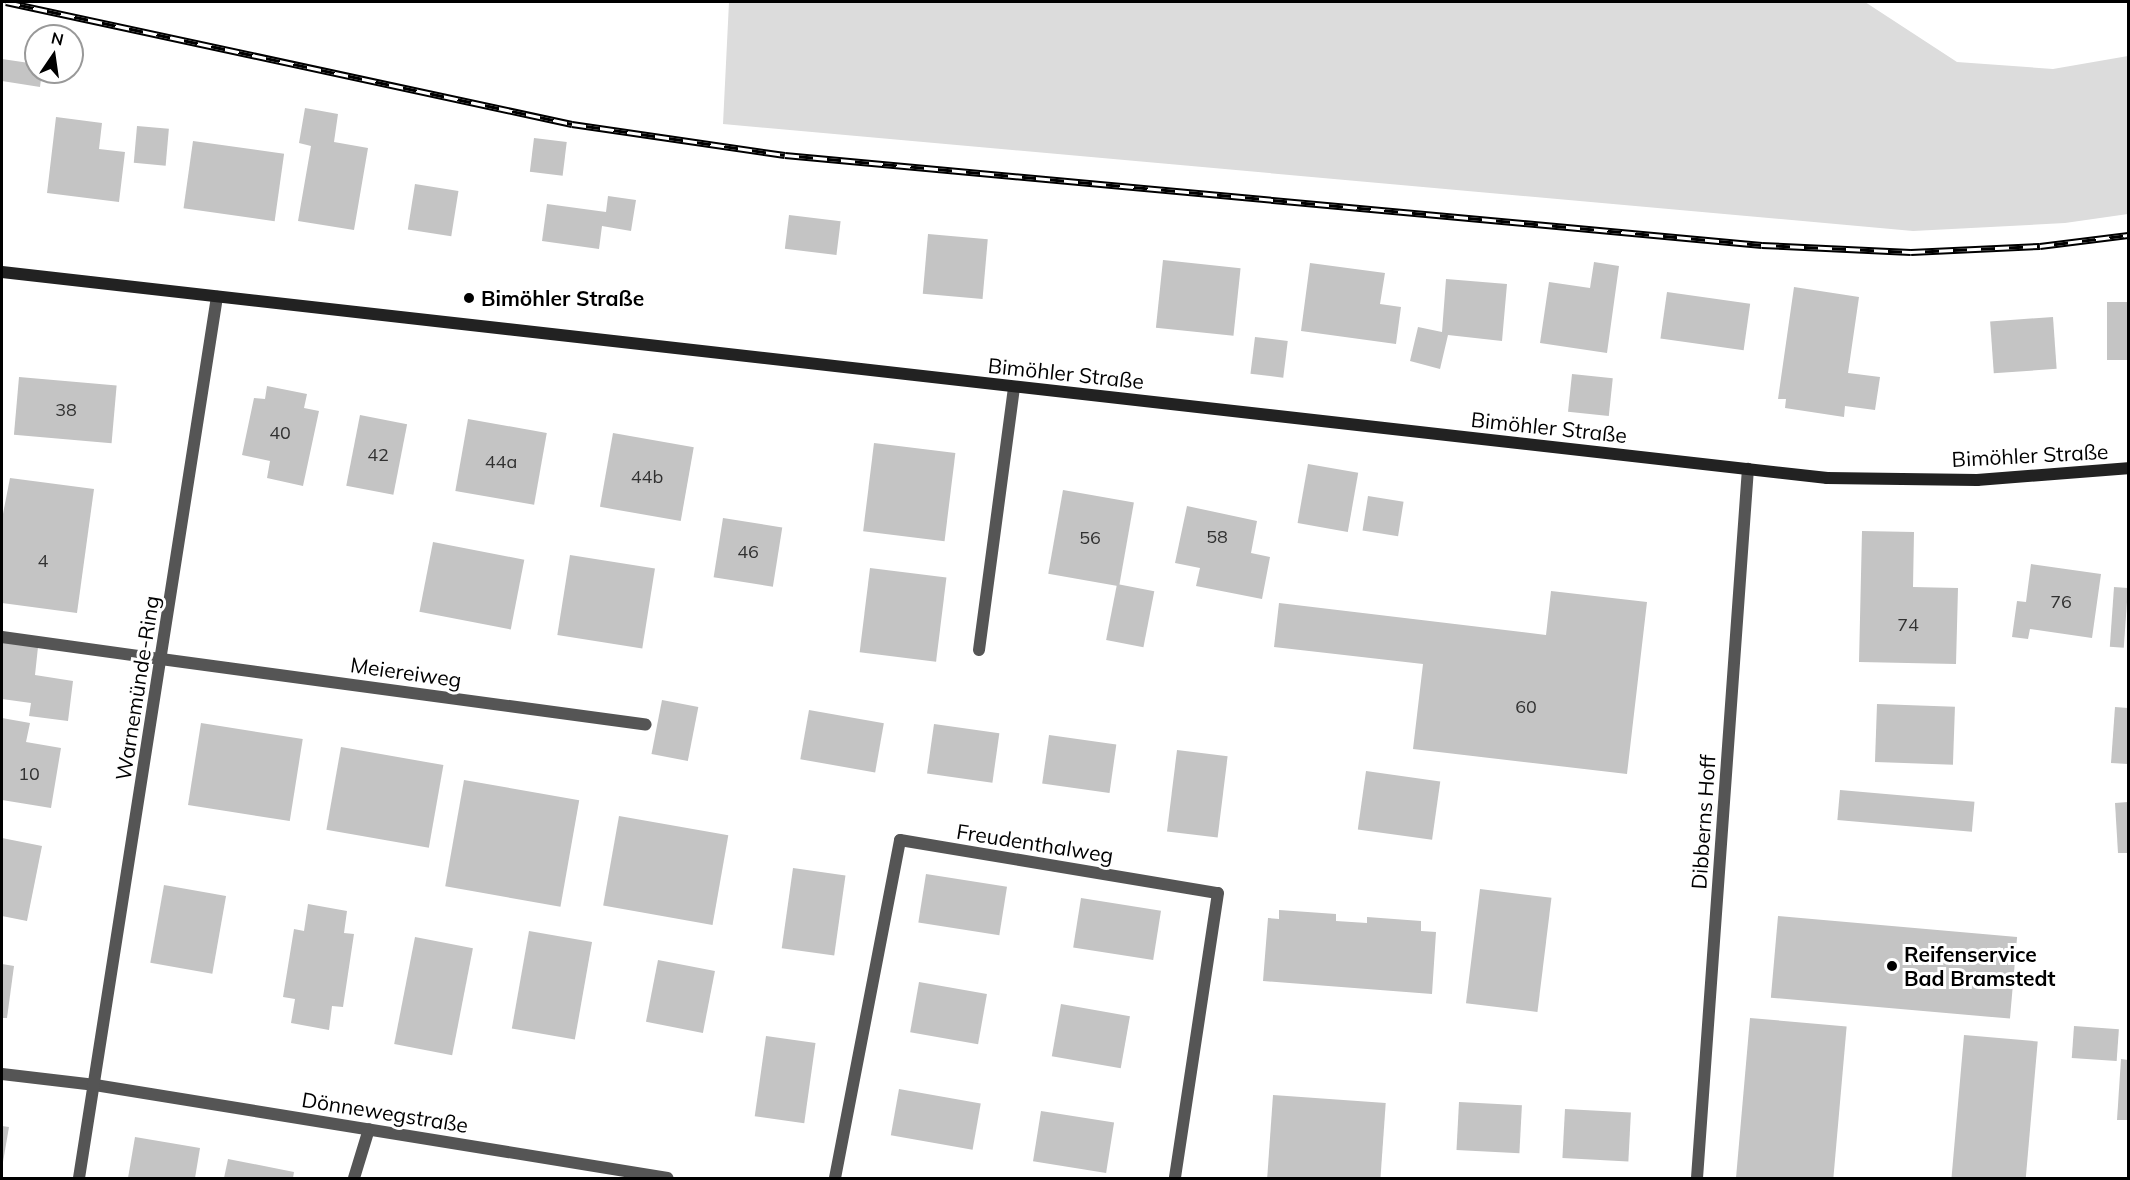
<!DOCTYPE html>
<meta charset="utf-8">
<style>
body{margin:0}
#map{position:relative;width:2130px;height:1180px;overflow:hidden;background:#fff;font-family:Mulish,sans-serif}
div>[style]{position:absolute}
.green>*{inset:0;background:#dcdcdc}
.building>*{inset:0;background:#c4c4c4;transform-origin:0 0}
.lane>*{height:12px;margin:-6px;padding:0 6px;transform-origin:6px;border-radius:6px;background:#555}
.street>*{height:12px;margin:-6px;padding:0 6px;transform-origin:6px;border-radius:6px;background:#555}
.secondary>*{height:12px;margin:-6px;padding:0 6px;transform-origin:6px;border-radius:6px;background:#222}
.rail>*{height:7px;margin-top:-3.5px;transform-origin:0;background:repeating-linear-gradient(90deg,#fff 0 14px,#000 0 28px);box-sizing:border-box;border-block:2px solid #000}
.dots>*{width:16px;height:16px;translate:-50% -50%;box-sizing:border-box;border:3px solid #fff;border-radius:50%}
span{translate:-50% -50%;white-space:nowrap;text-align:center;line-height:1.15;-webkit-text-stroke:6px #fff;paint-order:stroke}
.number-label{font-size:18px;color:#313131}
.number-label span{-webkit-text-stroke-width:0}
.poi-label{font-size:21px;color:#000;font-weight:700}
.left{translate:0 -50%;text-align:left}
.street-label{font-size:21px;color:#000}
.frame{position:absolute;inset:0;border:3px solid #000;pointer-events:none}
.north{position:absolute;left:24px;top:24px;width:60px;height:60px;box-sizing:border-box;background:#fff;border:2px solid #999;border-radius:50%;rotate:13deg;font-size:16px;font-weight:700;line-height:24px;text-align:center;color:#000}
.north::after{content:'';display:block;margin:auto;width:21px;height:27px;background:#000;clip-path:polygon(50% 0,100% 100%,50% 72%,0 100%)}
</style>
<div id="map">
<div class="green">
<i style="clip-path:polygon(729px 2px,1865px 2px,1957px 62px,2053px 69px,2128px 56px,2128px 214px,2065px 223px,1913px 231px,723px 124px)"></i>
</div>
<div class="building">
<i style="clip-path:polygon(2px 59px,36px 64px,36px 72px,42px 72px,40px 87px,2px 81px)"></i>
<i style="clip-path:polygon(305px 108px,338px 114px,334px 142px,368px 148px,354px 230px,298px 221px,311px 146px,299px 143px)"></i>
<i style="clip-path:polygon(56px 117px,102px 123px,99px 149px,125px 152px,119px 202px,47px 193px)"></i>
<i style="left:137px;top:126px;width:32px;height:37px;rotate:5deg"></i>
<i style="left:534px;top:138px;width:33px;height:34px;rotate:7deg"></i>
<i style="left:193px;top:141px;width:92px;height:68px;rotate:8deg"></i>
<i style="left:415px;top:184px;width:44px;height:46px;rotate:9deg"></i>
<i style="clip-path:polygon(608px 196px,636px 200px,631px 231px,602px 226px,599px 249px,542px 241px,547px 204px,606px 212px)"></i>
<i style="left:789px;top:215px;width:52px;height:34px;rotate:7deg"></i>
<i style="left:928px;top:234px;width:60px;height:60px;rotate:5deg"></i>
<i style="left:1163px;top:260px;width:78px;height:68px;rotate:6deg"></i>
<i style="clip-path:polygon(1594px 262px,1619px 266px,1607px 353px,1540px 343px,1549px 282px,1590px 288px)"></i>
<i style="clip-path:polygon(1310px 263px,1385px 273px,1380px 304px,1401px 307px,1396px 344px,1301px 331px)"></i>
<i style="clip-path:polygon(1446px 279px,1507px 284px,1502px 341px,1448px 335px,1440px 369px,1410px 361px,1418px 327px,1442px 332px)"></i>
<i style="clip-path:polygon(1794px 287px,1859px 297px,1848px 373px,1880px 377px,1875px 410px,1845px 406px,1844px 417px,1785px 408px,1786px 399px,1778px 399px)"></i>
<i style="left:1667px;top:292px;width:84px;height:47px;rotate:8deg"></i>
<i style="left:2128px;top:302px;width:58px;height:21px;rotate:90deg"></i>
<i style="left:2053px;top:317px;width:52px;height:63px;rotate:86deg"></i>
<i style="left:1255px;top:337px;width:33px;height:37px;rotate:7deg"></i>
<i style="left:1572px;top:374px;width:41px;height:38px;rotate:6deg"></i>
<i style="left:19px;top:377px;width:98px;height:58px;rotate:5deg"></i>
<i style="clip-path:polygon(267px 386px,307px 394px,304px 408px,319px 411px,303px 486px,267px 478px,270px 461px,242px 455px,254px 398px,265px 399px)"></i>
<i style="left:360px;top:415px;width:48px;height:72px;rotate:11deg"></i>
<i style="left:468px;top:419px;width:80px;height:73px;rotate:10deg"></i>
<i style="left:613px;top:433px;width:82px;height:75px;rotate:10deg"></i>
<i style="left:874px;top:443px;width:82px;height:89px;rotate:7deg"></i>
<i style="left:1308px;top:464px;width:51px;height:60px;rotate:10deg"></i>
<i style="clip-path:polygon(10px 478px,94px 489px,77px 613px,2px 603px,2px 519px)"></i>
<i style="left:1063px;top:490px;width:72px;height:85px;rotate:10deg"></i>
<i style="left:1368px;top:496px;width:36px;height:35px;rotate:9deg"></i>
<i style="clip-path:polygon(1187px 506px,1257px 521px,1251px 553px,1270px 557px,1262px 599px,1196px 586px,1200px 568px,1175px 563px)"></i>
<i style="left:723px;top:518px;width:60px;height:60px;rotate:9deg"></i>
<i style="clip-path:polygon(1862px 531px,1914px 532px,1913px 587px,1958px 588px,1956px 664px,1859px 662px)"></i>
<i style="left:433px;top:542px;width:93px;height:71px;rotate:11deg"></i>
<i style="left:570px;top:555px;width:86px;height:81px;rotate:9deg"></i>
<i style="clip-path:polygon(2031px 564px,2101px 574px,2092px 638px,2030px 629px,2028px 639px,2012px 637px,2017px 601px,2026px 602px)"></i>
<i style="left:870px;top:568px;width:77px;height:85px;rotate:7deg"></i>
<i style="left:1117px;top:584px;width:38px;height:57px;rotate:11deg"></i>
<i style="left:2114px;top:587px;width:14px;height:60px;rotate:4deg"></i>
<i style="clip-path:polygon(1551px 591px,1647px 602px,1627px 774px,1413px 749px,1423px 664px,1274px 647px,1279px 603px,1546px 635px)"></i>
<i style="clip-path:polygon(2px 642px,38px 647px,35px 675px,73px 681px,68px 721px,29px 716px,31px 703px,2px 699px)"></i>
<i style="left:662px;top:700px;width:37px;height:55px;rotate:11deg"></i>
<i style="left:1877px;top:704px;width:78px;height:58px;rotate:2deg"></i>
<i style="clip-path:polygon(2115px 707px,2128px 708px,2128px 764px,2111px 763px)"></i>
<i style="left:809px;top:710px;width:76px;height:50px;rotate:10deg"></i>
<i style="clip-path:polygon(2px 718px,30px 723px,26px 742px,61px 748px,51px 808px,2px 800px)"></i>
<i style="left:201px;top:723px;width:103px;height:83px;rotate:9deg"></i>
<i style="left:934px;top:724px;width:66px;height:50px;rotate:8deg"></i>
<i style="left:1049px;top:735px;width:68px;height:49px;rotate:8deg"></i>
<i style="left:341px;top:747px;width:104px;height:84px;rotate:10deg"></i>
<i style="left:1177px;top:750px;width:51px;height:82px;rotate:7deg"></i>
<i style="left:1366px;top:771px;width:75px;height:59px;rotate:8deg"></i>
<i style="left:464px;top:780px;width:117px;height:108px;rotate:10deg"></i>
<i style="left:1840px;top:790px;width:135px;height:30px;rotate:5deg"></i>
<i style="clip-path:polygon(2128px 802px,2128px 853px,2118px 853px,2115px 803px)"></i>
<i style="left:619px;top:816px;width:111px;height:91px;rotate:10deg"></i>
<i style="clip-path:polygon(2px 838px,42px 846px,27px 921px,2px 916px)"></i>
<i style="left:793px;top:868px;width:53px;height:81px;rotate:8deg"></i>
<i style="left:926px;top:874px;width:82px;height:49px;rotate:9deg"></i>
<i style="left:164px;top:885px;width:63px;height:79px;rotate:10deg"></i>
<i style="left:1480px;top:889px;width:72px;height:115px;rotate:7deg"></i>
<i style="left:1081px;top:898px;width:81px;height:50px;rotate:9deg"></i>
<i style="clip-path:polygon(308px 904px,347px 911px,344px 933px,354px 934px,343px 1007px,332px 1006px,329px 1030px,291px 1023px,295px 999px,283px 997px,294px 929px,304px 931px)"></i>
<i style="clip-path:polygon(1279px 910px,1336px 914px,1336px 921px,1367px 923px,1367px 917px,1421px 921px,1421px 931px,1436px 932px,1432px 994px,1263px 981px,1268px 918px,1279px 919px)"></i>
<i style="left:1778px;top:916px;width:240px;height:82px;rotate:5deg"></i>
<i style="left:529px;top:931px;width:64px;height:99px;rotate:10deg"></i>
<i style="left:415px;top:937px;width:59px;height:109px;rotate:11deg"></i>
<i style="left:658px;top:960px;width:58px;height:63px;rotate:11deg"></i>
<i style="clip-path:polygon(2px 964px,14px 966px,7px 1018px,2px 1018px)"></i>
<i style="left:919px;top:982px;width:69px;height:51px;rotate:10deg"></i>
<i style="left:1061px;top:1004px;width:70px;height:53px;rotate:10deg"></i>
<i style="left:1750px;top:1018px;width:97px;height:160px;rotate:5deg"></i>
<i style="left:2074px;top:1026px;width:45px;height:32px;rotate:4deg"></i>
<i style="left:1964px;top:1035px;width:74px;height:144px;rotate:5deg"></i>
<i style="left:766px;top:1036px;width:50px;height:81px;rotate:8deg"></i>
<i style="clip-path:polygon(2121px 1059px,2128px 1060px,2128px 1120px,2117px 1120px)"></i>
<i style="left:899px;top:1089px;width:83px;height:47px;rotate:10deg"></i>
<i style="left:1273px;top:1095px;width:113px;height:83px;rotate:4deg"></i>
<i style="left:1459px;top:1102px;width:63px;height:48px;rotate:3deg"></i>
<i style="left:1565px;top:1109px;width:66px;height:49px;rotate:3deg"></i>
<i style="left:1041px;top:1111px;width:74px;height:51px;rotate:9deg"></i>
<i style="clip-path:polygon(2px 1126px,9px 1127px,3px 1162px,2px 1162px)"></i>
<i style="clip-path:polygon(135px 1137px,200px 1148px,195px 1178px,128px 1178px)"></i>
<i style="clip-path:polygon(228px 1159px,294px 1172px,293px 1178px,224px 1178px)"></i>
</div>
<div class="lane">
<i style="left:2px;top:637px;width:161px;rotate:7.9deg"></i>
<i style="left:979px;top:650px;width:265px;rotate:-82.4deg"></i>
<i style="left:354px;top:1178px;width:51px;rotate:-73deg"></i>
</div>
<div class="street">
<i style="left:161px;top:659px;width:489px;rotate:7.7deg"></i>
<i style="left:2px;top:1074px;width:94px;rotate:6.7deg"></i>
<i style="left:95px;top:1085px;width:580px;rotate:9.22deg"></i>
<i style="left:79px;top:1178px;width:892px;rotate:-81.1deg"></i>
<i style="left:835px;top:1178px;width:344px;rotate:-79.1deg"></i>
<i style="left:900px;top:840px;width:322px;rotate:9.5deg"></i>
<i style="left:1218px;top:893px;width:288px;rotate:98.6deg"></i>
<i style="left:1697px;top:1178px;width:711px;rotate:-85.89deg"></i>
</div>
<div class="secondary">
<i style="left:2px;top:272px;width:1837px;rotate:6.44deg"></i>
<i style="left:1827px;top:478px;width:150px;rotate:0.8deg"></i>
<i style="left:1977px;top:480px;width:151px;rotate:-4.5deg"></i>
</div>
<div class="rail">
<i style="left:6px;top:2px;width:579px;rotate:12.16deg"></i>
<i style="left:572px;top:124px;width:215px;rotate:8.3deg"></i>
<i style="left:785px;top:155px;width:981px;rotate:5.26deg"></i>
<i style="left:1762px;top:245px;width:149px;rotate:2.7deg"></i>
<i style="left:1911px;top:252px;width:129px;rotate:-2.7deg"></i>
<i style="left:2040px;top:246px;width:89px;rotate:-7.1deg"></i>
</div>
<div class="dots">
<i style="left:469px;top:298px;background:#000"></i>
<i style="left:1892px;top:966px;background:#000"></i>
</div>
<div class="number-label">
<span style="left:66px;top:410px">38</span>
<span style="left:280px;top:433px">40</span>
<span style="left:378px;top:455px">42</span>
<span style="left:501px;top:462px">44a</span>
<span style="left:647px;top:477px">44b</span>
<span style="left:1217px;top:537px">58</span>
<span style="left:1090px;top:538px">56</span>
<span style="left:748px;top:552px">46</span>
<span style="left:43px;top:561px">4</span>
<span style="left:2061px;top:602px">76</span>
<span style="left:1908px;top:625px">74</span>
<span style="left:1526px;top:707px">60</span>
<span style="left:29px;top:774px">10</span>
</div>
<div class="poi-label">
<span class="left" style="left:481px;top:298px">Bimöhler Straße</span>
<span class="left" style="left:1904px;top:966px">Reifenservice<br>Bad Bramstedt</span>
</div>
<div class="street-label">
<span style="left:1066px;top:373px;rotate:6deg">Bimöhler Straße</span>
<span style="left:1549px;top:427px;rotate:6deg">Bimöhler Straße</span>
<span style="left:2030px;top:455px;rotate:-3deg">Bimöhler Straße</span>
<span style="left:406px;top:672px;rotate:8deg">Meiereiweg</span>
<span style="left:137px;top:688px;rotate:-81deg">Warnemünde-Ring</span>
<span style="left:1703px;top:822px;rotate:-86deg">Dibberns Hoff</span>
<span style="left:1035px;top:843px;rotate:9deg">Freudenthalweg</span>
<span style="left:385px;top:1112px;rotate:9deg">Dönnewegstraße</span>
</div>
<div class="frame"></div>
<div class="north">N</div>
</div>
